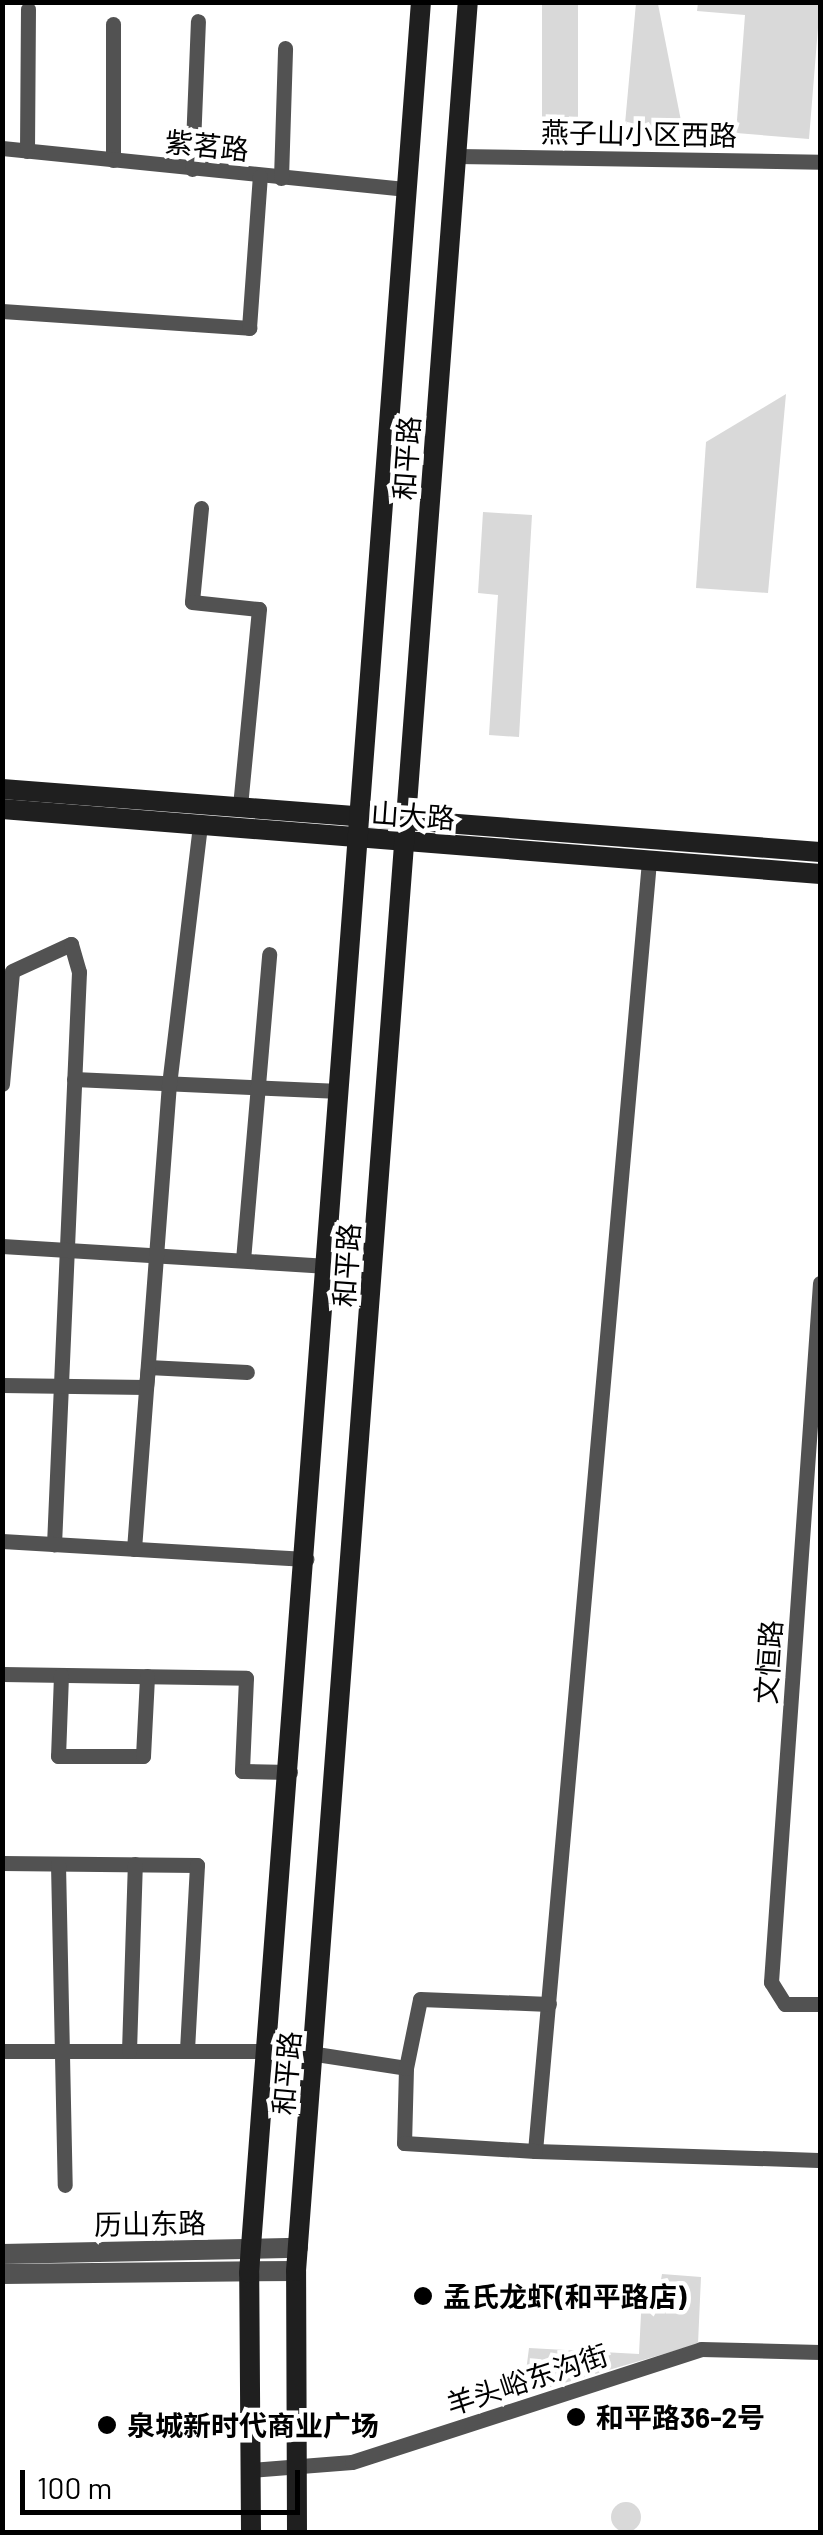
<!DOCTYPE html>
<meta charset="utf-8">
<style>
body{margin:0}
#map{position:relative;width:823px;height:2535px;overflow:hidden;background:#fff;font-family:Barlow,"Noto Sans SC",sans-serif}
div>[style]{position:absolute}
.green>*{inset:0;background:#d9d9d9;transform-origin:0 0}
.round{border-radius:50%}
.minor>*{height:15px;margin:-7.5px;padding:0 7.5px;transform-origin:7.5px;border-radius:7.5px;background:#525252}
.tertiary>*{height:20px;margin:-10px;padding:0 10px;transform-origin:10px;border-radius:10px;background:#525252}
.secondary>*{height:20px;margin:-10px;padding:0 10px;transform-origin:10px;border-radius:10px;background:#1f1f1f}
.dots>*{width:28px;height:28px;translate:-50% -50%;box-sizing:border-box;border:5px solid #fff;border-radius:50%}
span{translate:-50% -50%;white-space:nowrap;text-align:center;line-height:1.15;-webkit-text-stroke:9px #fff;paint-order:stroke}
.street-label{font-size:28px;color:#000}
.poi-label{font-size:28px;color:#000;font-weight:700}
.left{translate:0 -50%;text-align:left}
.frame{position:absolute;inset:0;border:5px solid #000;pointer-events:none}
.scale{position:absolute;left:20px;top:2470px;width:280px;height:45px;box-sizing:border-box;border:5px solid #000;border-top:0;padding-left:12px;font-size:30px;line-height:35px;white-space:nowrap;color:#000;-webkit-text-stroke:8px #fff;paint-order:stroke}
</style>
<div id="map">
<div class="green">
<i style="left:542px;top:3px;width:36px;height:124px"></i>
<i style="clip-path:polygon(636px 3px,658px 4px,683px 131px,625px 124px)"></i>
<i style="clip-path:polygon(698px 3px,820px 3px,809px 139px,736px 133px,745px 15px,697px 11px)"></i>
<i style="clip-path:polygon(786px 394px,768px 593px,696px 588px,706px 442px)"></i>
<i style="clip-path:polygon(483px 512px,532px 515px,519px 737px,489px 735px,498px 595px,478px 593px)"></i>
<i style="clip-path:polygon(662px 2274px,701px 2277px,698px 2344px,523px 2395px,529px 2348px,639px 2354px,642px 2294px,658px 2296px)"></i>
<i class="round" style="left:611px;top:2502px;width:30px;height:30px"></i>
</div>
<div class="minor">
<i style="left:113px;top:24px;width:136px;rotate:90deg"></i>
<i style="left:2px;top:148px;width:407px;rotate:5.8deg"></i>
<i style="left:27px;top:151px;width:142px;rotate:-89.6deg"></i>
<i style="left:456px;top:156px;width:364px;rotate:0.9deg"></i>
<i style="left:192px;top:169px;width:148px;rotate:-87.7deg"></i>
<i style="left:281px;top:178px;width:130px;rotate:-88.2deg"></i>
<i style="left:2px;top:311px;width:248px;rotate:3.9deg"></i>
<i style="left:249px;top:328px;width:152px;rotate:-85.9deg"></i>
<i style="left:201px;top:508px;width:94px;rotate:95.5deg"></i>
<i style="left:192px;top:602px;width:67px;rotate:6deg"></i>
<i style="left:259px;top:609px;width:200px;rotate:95.5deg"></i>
<i style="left:649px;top:861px;width:1295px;rotate:95.05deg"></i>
<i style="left:535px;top:2151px;width:283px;rotate:1.8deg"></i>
<i style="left:74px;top:1079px;width:266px;rotate:2.6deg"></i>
<i style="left:2px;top:1084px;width:113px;rotate:-84.9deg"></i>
<i style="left:12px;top:971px;width:65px;rotate:-24.6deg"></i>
<i style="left:71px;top:944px;width:29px;rotate:74deg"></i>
<i style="left:79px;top:972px;width:573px;rotate:92.5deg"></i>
<i style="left:2px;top:1246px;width:326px;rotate:3.5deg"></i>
<i style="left:243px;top:1260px;width:307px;rotate:-85.1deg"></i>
<i style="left:820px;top:1283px;width:701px;rotate:94.01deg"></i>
<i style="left:771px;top:1982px;width:26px;rotate:58deg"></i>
<i style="left:785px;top:2004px;width:35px"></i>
<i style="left:2px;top:1385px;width:144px;rotate:0.8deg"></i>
<i style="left:146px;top:1387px;width:20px;rotate:-84deg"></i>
<i style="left:148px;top:1367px;width:99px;rotate:2.9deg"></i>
<i style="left:2px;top:1541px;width:305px;rotate:3.4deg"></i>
<i style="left:134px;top:1549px;width:465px;rotate:-85.7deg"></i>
<i style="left:169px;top:1085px;width:262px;rotate:-83.2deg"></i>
<i style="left:2px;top:1674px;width:244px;rotate:0.9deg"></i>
<i style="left:246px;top:1678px;width:93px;rotate:92.5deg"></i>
<i style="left:242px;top:1771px;width:48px;rotate:1.2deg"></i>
<i style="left:61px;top:1675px;width:81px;rotate:92.1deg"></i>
<i style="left:58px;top:1756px;width:85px"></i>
<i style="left:143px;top:1756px;width:80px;rotate:-87.1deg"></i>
<i style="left:2px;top:1863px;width:195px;rotate:0.6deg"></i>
<i style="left:197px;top:1865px;width:186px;rotate:93.1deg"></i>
<i style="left:58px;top:1864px;width:321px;rotate:88.8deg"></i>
<i style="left:2px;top:2051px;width:268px"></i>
<i style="left:129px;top:2051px;width:187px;rotate:-88.2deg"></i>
<i style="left:316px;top:2054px;width:91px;rotate:8.8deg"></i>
<i style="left:406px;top:2068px;width:75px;rotate:91.5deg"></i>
<i style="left:404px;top:2143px;width:131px;rotate:3.5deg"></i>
<i style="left:406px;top:2068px;width:70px;rotate:-78.5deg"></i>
<i style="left:420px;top:1999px;width:129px;rotate:2.2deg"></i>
<i style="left:250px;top:2470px;width:102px;rotate:-4.5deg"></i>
<i style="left:352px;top:2462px;width:367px;rotate:-17.9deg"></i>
<i style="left:701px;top:2349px;width:119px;rotate:1.4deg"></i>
</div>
<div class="tertiary">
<i style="left:2px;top:2254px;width:296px;rotate:-1.2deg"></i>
<i style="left:2px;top:2274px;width:294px;rotate:-0.6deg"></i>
</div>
<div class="secondary">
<i style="left:2px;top:789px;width:820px;rotate:4.4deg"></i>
<i style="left:2px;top:809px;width:821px;rotate:4.54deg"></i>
<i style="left:251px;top:2532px;width:259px;rotate:-90.4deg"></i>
<i style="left:249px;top:2273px;width:2278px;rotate:-85.67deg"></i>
<i style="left:297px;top:2532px;width:261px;rotate:-90.2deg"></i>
<i style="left:296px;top:2271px;width:2276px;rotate:-85.67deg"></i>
</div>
<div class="dots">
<i style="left:423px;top:2296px;background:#000"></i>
<i style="left:576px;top:2417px;background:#000"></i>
<i style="left:107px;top:2425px;background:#000"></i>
</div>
<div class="street-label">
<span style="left:639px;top:133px;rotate:1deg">燕子山小区西路</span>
<span style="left:207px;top:145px;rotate:6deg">紫茗路</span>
<span style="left:406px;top:458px;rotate:-86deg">和平路</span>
<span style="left:413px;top:815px;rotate:4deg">山大路</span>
<span style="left:346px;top:1265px;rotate:-86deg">和平路</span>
<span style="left:768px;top:1662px;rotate:-86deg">文恒路</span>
<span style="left:286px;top:2073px;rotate:-85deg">和平路</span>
<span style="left:150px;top:2223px;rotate:-1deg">历山东路</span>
<span style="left:527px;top:2379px;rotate:-18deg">羊头峪东沟街</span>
</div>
<div class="poi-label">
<span class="left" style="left:443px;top:2296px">孟氏龙虾(和平路店)</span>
<span class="left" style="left:596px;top:2417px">和平路36-2号</span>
<span class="left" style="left:127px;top:2425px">泉城新时代商业广场</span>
</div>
<div class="frame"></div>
<div class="scale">100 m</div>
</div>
